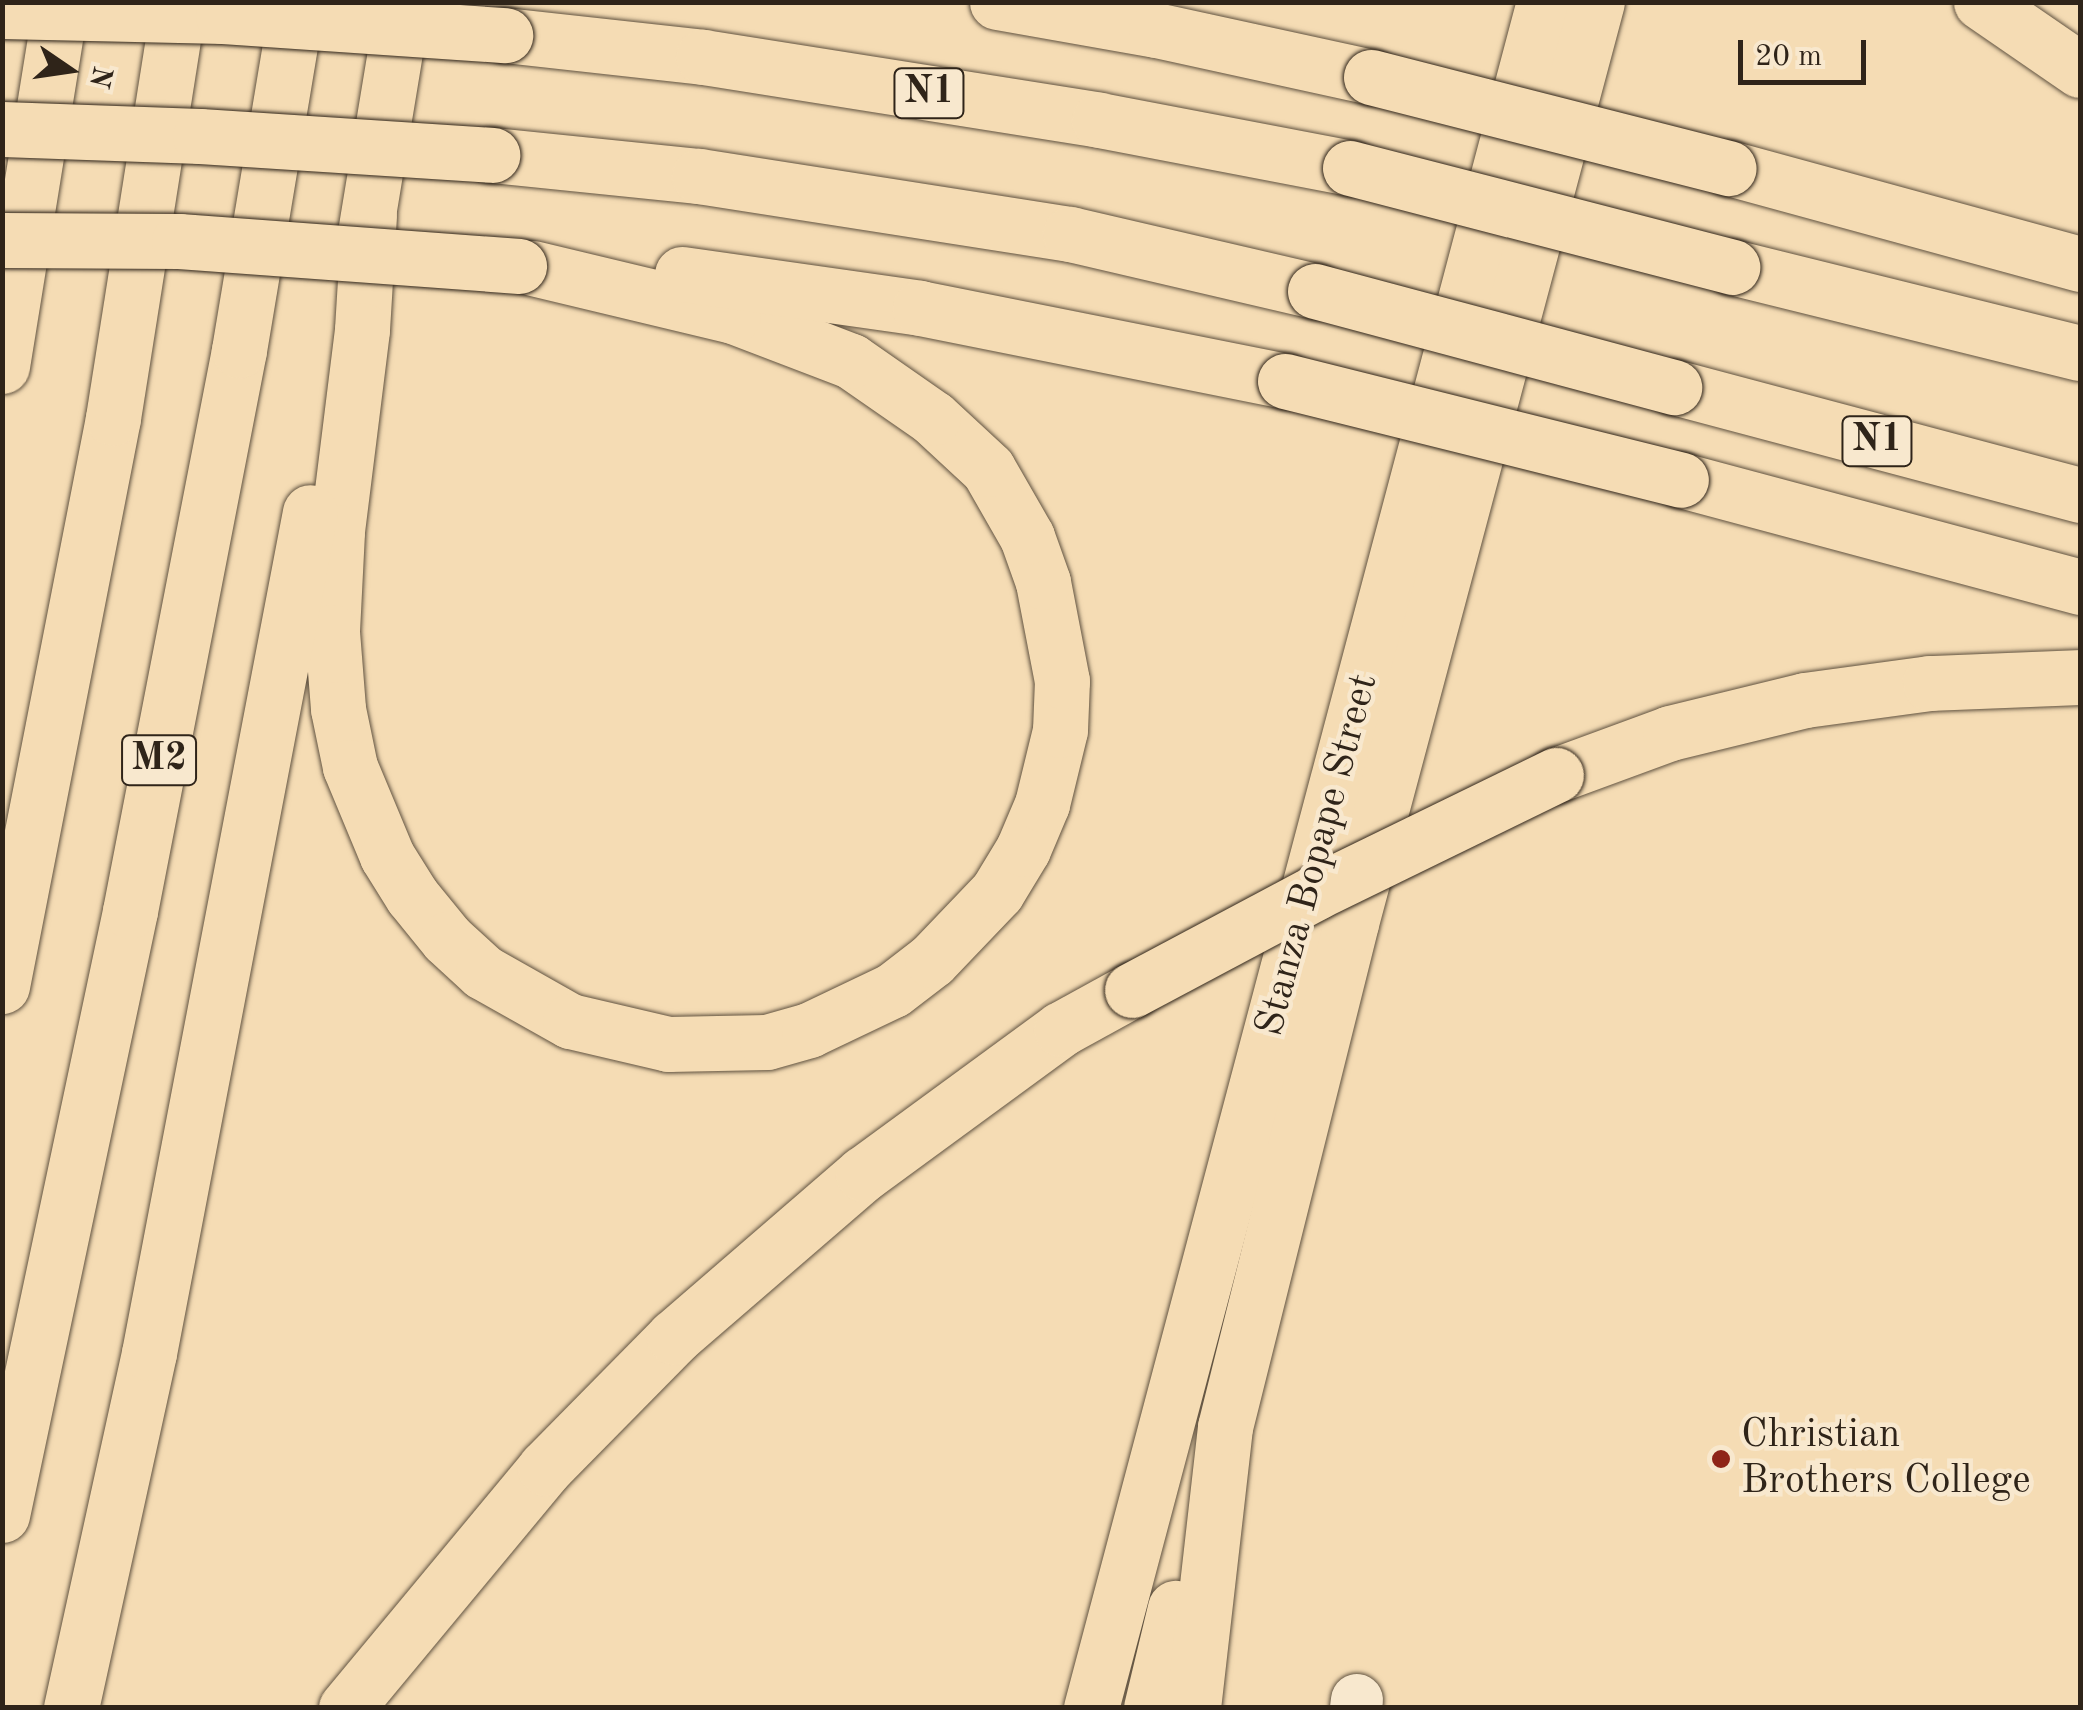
<!DOCTYPE html>
<style>
body{margin:0}
#map{position:relative;width:2083px;height:1710px;overflow:hidden;background:#f5dcb4;font-family:"Old Standard TT",serif}
div>[style]{position:absolute}
.roads{filter:drop-shadow(0 0 2px #605240) drop-shadow(0 0 2px #605240)}
.minor>*{height:52px;margin:-26px;padding:0 26px;transform-origin:26px;border-radius:26px;background:#f8e8ce}
.major>*{height:55px;margin:-27.5px;padding:0 27.5px;transform-origin:27.5px;border-radius:27.5px;background:#f5dcb4}
.highway>*{height:55px;margin:-27.5px;padding:0 27.5px;transform-origin:27.5px;border-radius:27.5px;background:#f5dcb4}
.bridges{filter:drop-shadow(0 0 2px #2f2419) drop-shadow(0 0 2px #2f2419)}
.highway-bridge>*{height:55px;margin:-27.5px;padding:0 27.5px;transform-origin:27.5px;border-radius:27.5px;background:#f5dcb4}
.dots>*{width:28px;height:28px;translate:-50% -50%;box-sizing:border-box;border:5px solid #f8e8ce;border-radius:50%}
span{translate:-50% -50%;white-space:nowrap;text-align:center;line-height:1.15;-webkit-text-stroke:9px #f8e8ce;paint-order:stroke}
.shield-label span{padding:2px 8px;background:#f8e8ce;border:2px solid;border-radius:8px;-webkit-text-stroke-width:0}
.shield-label{font-size:38px;color:#2f2419;font-weight:700}
.street-label{font-size:40px;color:#2f2419}
.poi-label{font-size:40px;color:#2f2419}
.left{translate:0 -50%;text-align:left}
.frame{position:absolute;inset:0;border:5px solid #2f2419;pointer-events:none}
.north{position:absolute;left:20px;top:20px;width:100px;height:100px;-webkit-text-stroke:8px #f8e8ce;paint-order:stroke;rotate:103deg;font-size:28px;font-weight:700;line-height:40px;text-align:center;color:#2f2419}
.north::after{content:'';display:block;margin:auto;width:35px;height:45px;background:#2f2419;clip-path:polygon(50% 0,100% 100%,50% 72%,0 100%)}
.scale{position:absolute;left:1738px;top:40px;width:128px;height:45px;box-sizing:border-box;border:5px solid #2f2419;border-top:0;padding-left:12px;font-size:30px;line-height:35px;white-space:nowrap;color:#2f2419;-webkit-text-stroke:8px #f8e8ce;paint-order:stroke}
</style>
<div id="map">
<div class="roads">
<div class="minor">
<i style="left:1356px;top:1708px;width:8px;rotate:-83deg"></i>
</div>
<div class="major">
<i style="left:1091px;top:1708px;width:1765px;rotate:-75.13deg"></i>
<i style="left:1151px;top:1708px;width:103px;rotate:-76.5deg"></i>
<i style="left:1193px;top:1708px;width:283px;rotate:-83.5deg"></i>
<i style="left:1225px;top:1427px;width:520px;rotate:-75.96deg"></i>
<i style="left:1351px;top:923px;width:953px;rotate:-75.05deg"></i>
</div>
<div class="highway">
<i style="left:997px;top:2px;width:161px;rotate:10deg"></i>
<i style="left:1156px;top:30px;width:220px;rotate:12.3deg"></i>
<i style="left:1981px;top:2px;width:120px;rotate:34.5deg"></i>
<i style="left:505px;top:35px;width:199px;rotate:6.3deg"></i>
<i style="left:703px;top:57px;width:401px;rotate:9deg"></i>
<i style="left:1099px;top:120px;width:256px;rotate:10.8deg"></i>
<i style="left:492px;top:155px;width:208px;rotate:5.8deg"></i>
<i style="left:699px;top:176px;width:376px;rotate:8.9deg"></i>
<i style="left:1070px;top:234px;width:252px;rotate:13.1deg"></i>
<i style="left:1729px;top:168px;width:364px;rotate:15.3deg"></i>
<i style="left:369px;top:215px;width:115px;rotate:93.5deg"></i>
<i style="left:362px;top:330px;width:204px;rotate:97.1deg"></i>
<i style="left:337px;top:532px;width:100px;rotate:92.9deg"></i>
<i style="left:332px;top:632px;width:77px;rotate:85.5deg"></i>
<i style="left:338px;top:709px;width:59px;rotate:78.3deg"></i>
<i style="left:350px;top:767px;width:96px;rotate:67.4deg"></i>
<i style="left:387px;top:856px;width:47px;rotate:58deg"></i>
<i style="left:412px;top:896px;width:55px;rotate:50.9deg"></i>
<i style="left:447px;top:939px;width:49px;rotate:42.5deg"></i>
<i style="left:483px;top:972px;width:100px;rotate:29.4deg"></i>
<i style="left:570px;top:1021px;width:101px;rotate:13.2deg"></i>
<i style="left:668px;top:1044px;width:99px;rotate:-1.2deg"></i>
<i style="left:767px;top:1042px;width:44px;rotate:-15.9deg"></i>
<i style="left:809px;top:1030px;width:93px;rotate:-25.5deg"></i>
<i style="left:893px;top:990px;width:49px;rotate:-37.6deg"></i>
<i style="left:932px;top:960px;width:94px;rotate:-46.3deg"></i>
<i style="left:997px;top:892px;width:50px;rotate:-58.8deg"></i>
<i style="left:1023px;top:849px;width:49px;rotate:-67.1deg"></i>
<i style="left:1042px;top:804px;width:76px;rotate:-76.3deg"></i>
<i style="left:1060px;top:730px;width:49px;rotate:-87.7deg"></i>
<i style="left:1062px;top:681px;width:101px;rotate:-100.9deg"></i>
<i style="left:1043px;top:582px;width:48px;rotate:-109.6deg"></i>
<i style="left:1027px;top:537px;width:78px;rotate:-119.8deg"></i>
<i style="left:988px;top:469px;width:75px;rotate:-137.2deg"></i>
<i style="left:933px;top:418px;width:100px;rotate:-145.2deg"></i>
<i style="left:851px;top:361px;width:126px;rotate:-159.1deg"></i>
<i style="left:733px;top:316px;width:206px;rotate:-166.5deg"></i>
<i style="left:362px;top:251px;width:252px;rotate:-80.6deg"></i>
<i style="left:1732px;top:267px;width:358px;rotate:13.9deg"></i>
<i style="left:682px;top:274px;width:240px;rotate:8.1deg"></i>
<i style="left:920px;top:308px;width:372px;rotate:11.3deg"></i>
<i style="left:2px;top:366px;width:369px;rotate:-80.8deg"></i>
<i style="left:1674px;top:387px;width:420px;rotate:14.9deg"></i>
<i style="left:1681px;top:480px;width:413px;rotate:15deg"></i>
<i style="left:1556px;top:775px;width:121px;rotate:-20.2deg"></i>
<i style="left:1670px;top:733px;width:139px;rotate:-13.7deg"></i>
<i style="left:1805px;top:700px;width:126px;rotate:-7.7deg"></i>
<i style="left:1930px;top:683px;width:150px;rotate:-2.3deg"></i>
<i style="left:2px;top:986px;width:579px;rotate:-78.94deg"></i>
<i style="left:113px;top:418px;width:421px;rotate:-81deg"></i>
<i style="left:2px;top:1515px;width:617px;rotate:-78.03deg"></i>
<i style="left:130px;top:911px;width:571px;rotate:-79deg"></i>
<i style="left:239px;top:350px;width:353px;rotate:-80.5deg"></i>
<i style="left:71px;top:1708px;width:363px;rotate:-77.6deg"></i>
<i style="left:149px;top:1353px;width:856px;rotate:-79.16deg"></i>
<i style="left:346px;top:1708px;width:312px;rotate:-50.3deg"></i>
<i style="left:545px;top:1468px;width:184px;rotate:-45.4deg"></i>
<i style="left:674px;top:1337px;width:250px;rotate:-40.8deg"></i>
<i style="left:863px;top:1174px;width:245px;rotate:-36.2deg"></i>
<i style="left:1061px;top:1029px;width:81px;rotate:-28.8deg"></i>
</div>
</div>
<div class="bridges">
<div class="highway-bridge">
<i style="left:2px;top:11px;width:221px;rotate:1.3deg"></i>
<i style="left:223px;top:16px;width:283px;rotate:3.9deg"></i>
<i style="left:1371px;top:77px;width:369px;rotate:14.3deg"></i>
<i style="left:2px;top:129px;width:198px;rotate:2deg"></i>
<i style="left:200px;top:136px;width:293px;rotate:3.7deg"></i>
<i style="left:1350px;top:168px;width:395px;rotate:14.5deg"></i>
<i style="left:2px;top:240px;width:177px;rotate:0.3deg"></i>
<i style="left:179px;top:241px;width:341px;rotate:4.2deg"></i>
<i style="left:1315px;top:291px;width:372px;rotate:15deg"></i>
<i style="left:1285px;top:381px;width:408px;rotate:14deg"></i>
<i style="left:1132px;top:990px;width:208px;rotate:-28deg"></i>
<i style="left:1316px;top:892px;width:267px;rotate:-26deg"></i>
</div>
</div>
<div class="dots">
<i style="left:1721px;top:1459px;background:#8f2418"></i>
</div>
<div class="shield-label">
<span style="left:929px;top:93px">N1</span>
<span style="left:1877px;top:441px">N1</span>
<span style="left:159px;top:760px">M2</span>
</div>
<div class="street-label">
<span style="left:1318px;top:855px;rotate:-75deg">Stanza Bopape Street</span>
</div>
<div class="poi-label">
<span class="left" style="left:1741px;top:1459px">Christian<br>Brothers College</span>
</div>
<div class="frame"></div>
<div class="north">N</div>
<div class="scale">20 m</div>
</div>
